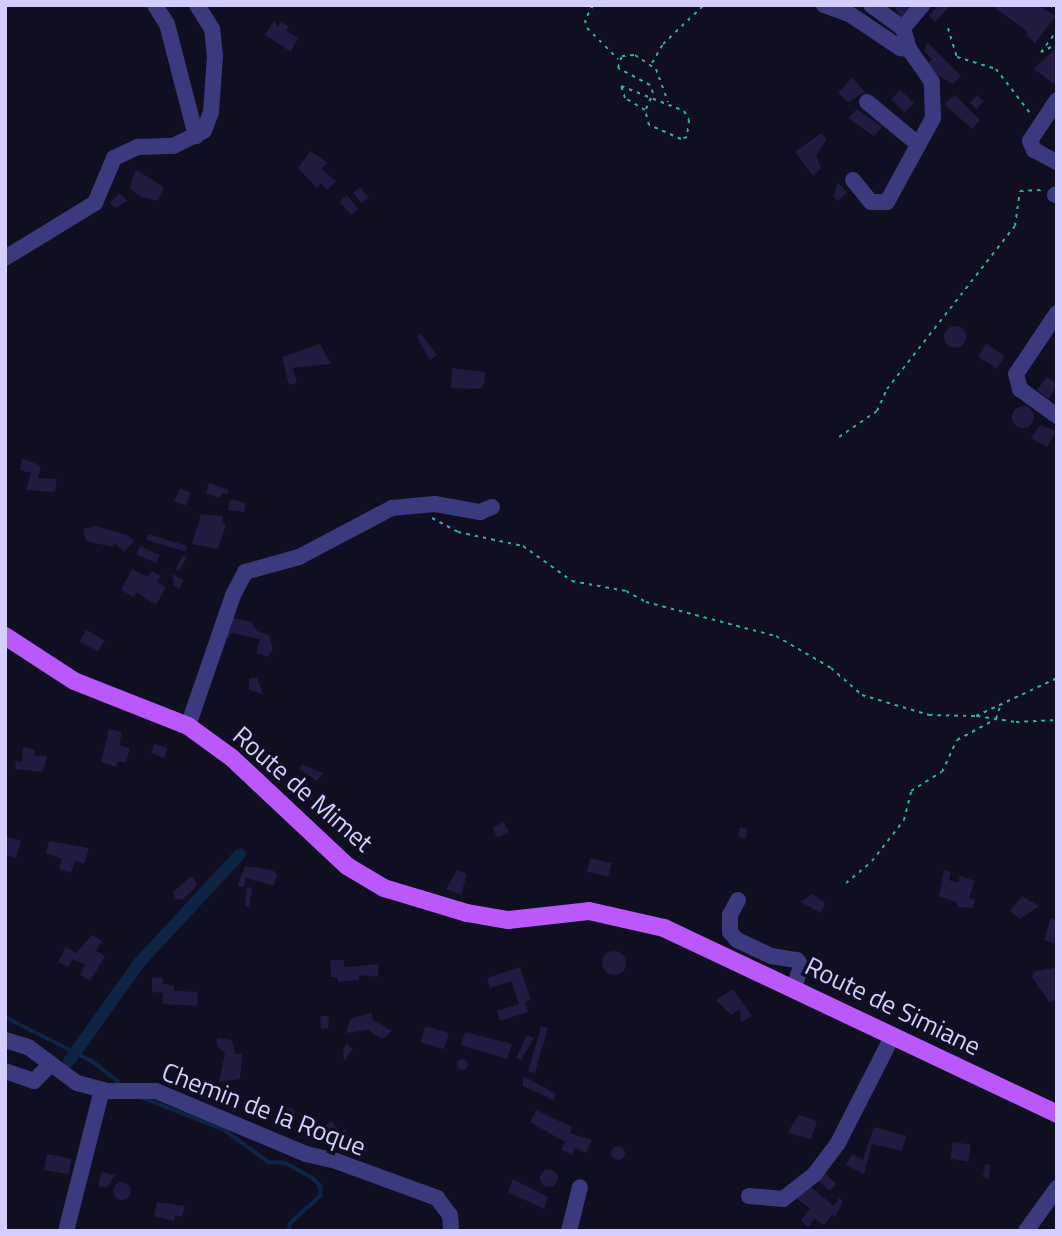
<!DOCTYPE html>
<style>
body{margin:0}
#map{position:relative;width:1062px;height:1236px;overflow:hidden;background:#100e21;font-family:"Titillium Web",sans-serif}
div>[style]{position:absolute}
.stream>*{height:3.5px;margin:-1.75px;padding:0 1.75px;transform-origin:1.75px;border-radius:1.75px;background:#0d2445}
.canal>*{height:12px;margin:-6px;padding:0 6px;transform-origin:6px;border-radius:6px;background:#0d2445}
.building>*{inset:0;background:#211a41;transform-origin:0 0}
.round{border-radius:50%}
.path>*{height:2px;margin-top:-1px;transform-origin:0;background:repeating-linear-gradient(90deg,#31afa5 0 3.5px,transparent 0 8.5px)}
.minor>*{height:16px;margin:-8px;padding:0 8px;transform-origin:8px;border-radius:8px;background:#3b3a7e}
.major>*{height:18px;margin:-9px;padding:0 9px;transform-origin:9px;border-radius:9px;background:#ba58fb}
span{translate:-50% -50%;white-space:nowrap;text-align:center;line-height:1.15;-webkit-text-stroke:7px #100e21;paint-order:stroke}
.street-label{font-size:26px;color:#d3cefe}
.frame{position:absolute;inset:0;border:7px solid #d3cefe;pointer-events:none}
</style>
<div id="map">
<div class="stream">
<i style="left:5px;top:1017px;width:97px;rotate:26.8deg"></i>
<i style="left:92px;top:1061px;width:34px;rotate:38deg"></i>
<i style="left:143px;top:1098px;width:86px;rotate:21.2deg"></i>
<i style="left:223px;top:1129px;width:57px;rotate:35.7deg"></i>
<i style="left:269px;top:1162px;width:17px;rotate:3deg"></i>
<i style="left:286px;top:1163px;width:31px;rotate:29deg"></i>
<i style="left:313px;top:1178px;width:12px;rotate:48deg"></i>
<i style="left:321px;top:1187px;width:9px;rotate:90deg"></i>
<i style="left:321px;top:1196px;width:40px;rotate:138deg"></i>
<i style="left:291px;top:1223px;width:8px;rotate:104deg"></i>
</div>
<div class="canal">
<i style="left:69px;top:1061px;width:122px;rotate:-54.4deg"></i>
<i style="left:140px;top:962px;width:147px;rotate:-47.2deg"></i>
</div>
<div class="building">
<i style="clip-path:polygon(894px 5px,910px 5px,913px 9px,901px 19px)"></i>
<i style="clip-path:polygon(939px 5px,951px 5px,935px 22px,929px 16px)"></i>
<i style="clip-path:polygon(991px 5px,1037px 5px,1056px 16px,1035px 43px,1026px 35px,1028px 32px)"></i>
<i style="clip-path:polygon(274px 21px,278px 27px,280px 22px,289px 26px,286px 31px,298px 37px,291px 52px,265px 35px)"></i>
<i style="clip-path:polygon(927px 42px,961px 76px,953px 84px,924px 68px,932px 59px,924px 51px)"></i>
<i style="clip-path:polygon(1057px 47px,1057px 83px,1055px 85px,1034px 69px)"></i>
<i style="clip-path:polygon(852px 77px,865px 92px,848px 102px,838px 93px)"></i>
<i style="left:900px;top:90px;width:19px;height:13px;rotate:43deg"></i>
<i style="clip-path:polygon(955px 95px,980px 120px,972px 129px,944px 104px)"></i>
<i style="left:977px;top:95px;width:9px;height:11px;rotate:41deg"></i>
<i style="clip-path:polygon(857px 109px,882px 127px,874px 136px,848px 118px)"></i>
<i style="clip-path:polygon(821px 133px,827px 139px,816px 155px,821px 168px,813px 176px,795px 152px)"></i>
<i style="clip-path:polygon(310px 151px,328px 163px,321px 169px,336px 181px,327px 190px,321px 183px,317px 188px,298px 168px)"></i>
<i style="clip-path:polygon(136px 170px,164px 187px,158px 201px,141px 197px,129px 188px)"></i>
<i style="clip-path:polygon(838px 183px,847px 192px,838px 201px,833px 197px)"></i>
<i style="left:360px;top:187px;width:14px;height:9px;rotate:51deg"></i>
<i style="clip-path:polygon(119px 193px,128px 201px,115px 208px,110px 203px)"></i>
<i style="clip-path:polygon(347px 195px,358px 209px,352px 215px,339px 202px)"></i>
<i class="round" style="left:944px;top:326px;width:22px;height:22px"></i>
<i style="clip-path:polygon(421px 334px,437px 355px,430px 360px,417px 337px)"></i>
<i style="clip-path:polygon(320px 344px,331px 364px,293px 368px,297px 383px,289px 385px,282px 357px)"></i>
<i style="left:986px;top:344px;width:22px;height:15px;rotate:32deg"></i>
<i style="clip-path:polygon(452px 368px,485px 372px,484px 384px,480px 389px,451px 388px)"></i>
<i style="clip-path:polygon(1047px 377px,1057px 384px,1049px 399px,1037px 390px)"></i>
<i class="round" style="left:1012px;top:406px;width:22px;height:22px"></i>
<i style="clip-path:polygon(1040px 425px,1057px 431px,1047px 447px,1031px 438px)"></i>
<i style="clip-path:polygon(22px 458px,41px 466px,38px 478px,57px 479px,55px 492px,26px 490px,31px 473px,20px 470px)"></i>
<i style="clip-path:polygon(209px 483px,229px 490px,227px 495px,222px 493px,220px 498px,206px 493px)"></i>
<i style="left:180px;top:488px;width:12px;height:14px;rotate:24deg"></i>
<i style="clip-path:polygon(230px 499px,246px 503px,244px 512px,228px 510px)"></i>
<i style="clip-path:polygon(201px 514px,223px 516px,222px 523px,226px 524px,218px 549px,192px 544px)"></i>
<i style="clip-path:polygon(96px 526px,127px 535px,134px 541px,124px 552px,114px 543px,113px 547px,86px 541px,83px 529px)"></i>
<i style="left:148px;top:534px;width:41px;height:6px;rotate:17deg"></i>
<i style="left:140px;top:546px;width:22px;height:9px;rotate:24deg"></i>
<i style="left:183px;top:555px;width:4px;height:16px;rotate:27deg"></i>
<i style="clip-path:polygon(132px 569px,148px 577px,152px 571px,161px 576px,157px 582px,166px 587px,156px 605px,136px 592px,134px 597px,121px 590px)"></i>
<i style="clip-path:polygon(172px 574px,184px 580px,179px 589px,174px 586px)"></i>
<i style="clip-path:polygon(229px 617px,251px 622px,257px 631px,269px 635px,273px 649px,268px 657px,256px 653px,260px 639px,231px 633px,229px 638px,223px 636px)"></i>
<i style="left:86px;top:630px;width:21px;height:13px;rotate:29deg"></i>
<i style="clip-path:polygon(249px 678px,257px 678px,263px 694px,249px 690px)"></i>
<i style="clip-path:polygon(109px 729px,122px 732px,119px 745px,130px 748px,126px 763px,118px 761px,116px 767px,101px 762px)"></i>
<i style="left:154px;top:744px;width:14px;height:10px;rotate:17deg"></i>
<i style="clip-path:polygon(23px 747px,35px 750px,34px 756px,47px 756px,43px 772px,15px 769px,16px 761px,22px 762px)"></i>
<i style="clip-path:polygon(302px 764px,323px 773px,317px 781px,299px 769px)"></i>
<i style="left:504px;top:822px;width:11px;height:13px;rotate:63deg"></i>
<i style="clip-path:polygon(740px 827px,747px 829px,746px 839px,738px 837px)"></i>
<i style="clip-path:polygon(5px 836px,21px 841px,16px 858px,5px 855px)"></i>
<i style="clip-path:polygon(49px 841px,89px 848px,84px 864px,75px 861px,71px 873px,59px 869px,62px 859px,46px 853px)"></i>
<i style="left:590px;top:858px;width:22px;height:14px;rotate:13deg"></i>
<i style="clip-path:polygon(245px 866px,272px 870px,277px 874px,274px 886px,246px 878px,244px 887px,237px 886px)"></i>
<i style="clip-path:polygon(457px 870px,467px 874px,461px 895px,446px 889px)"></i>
<i style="clip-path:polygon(944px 870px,951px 873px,949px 880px,958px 883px,960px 876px,975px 881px,969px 898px,975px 900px,972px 908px,957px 907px,958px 903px,939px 896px)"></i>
<i style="clip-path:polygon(191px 876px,197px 883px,194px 889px,182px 900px,175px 899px,173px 892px)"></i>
<i style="clip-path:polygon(247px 887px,252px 888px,249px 907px,245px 906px)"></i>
<i style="clip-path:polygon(813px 894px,825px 903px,821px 913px,800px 902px)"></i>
<i style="clip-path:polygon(1022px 896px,1039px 906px,1020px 919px,1010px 911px)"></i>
<i style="clip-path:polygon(1051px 918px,1057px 920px,1056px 944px,1044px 940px)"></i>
<i style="clip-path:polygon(92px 935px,102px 941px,96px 951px,105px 956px,90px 981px,80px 975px,85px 965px,73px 959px,68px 967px,58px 962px,66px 947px,76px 953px)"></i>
<i class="round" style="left:602px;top:951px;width:24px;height:24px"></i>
<i style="clip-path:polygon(330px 960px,344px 960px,344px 967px,378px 964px,378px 977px,359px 975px,359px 980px,338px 982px,337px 977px,331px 977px)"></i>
<i style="clip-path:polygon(520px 967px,531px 1000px,525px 1002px,528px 1012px,500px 1021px,497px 1011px,519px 1004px,511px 981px,490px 988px,487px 978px)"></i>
<i style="clip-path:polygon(1055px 968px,1057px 1000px,1049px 1002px,1032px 977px,1035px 971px)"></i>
<i style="clip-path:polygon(152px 977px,163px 978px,163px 984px,174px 985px,174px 991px,198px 992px,197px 1006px,162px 1004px,163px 993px,152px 992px)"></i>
<i style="clip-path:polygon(733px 989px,752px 1016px,741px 1022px,740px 1009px,731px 1015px,716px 1000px)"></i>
<i style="clip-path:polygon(372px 1012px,373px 1020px,392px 1031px,387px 1036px,381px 1039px,368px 1030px,346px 1033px,350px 1019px)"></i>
<i style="clip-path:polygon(320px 1016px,329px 1016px,328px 1028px,321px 1029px)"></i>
<i style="left:425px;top:1026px;width:25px;height:17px;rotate:16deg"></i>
<i style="left:541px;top:1026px;width:7px;height:47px;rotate:16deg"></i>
<i style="clip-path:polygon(465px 1032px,512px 1044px,507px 1059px,461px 1045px)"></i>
<i style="clip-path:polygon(527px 1035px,534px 1038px,521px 1060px,516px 1058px)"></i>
<i style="clip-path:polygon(217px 1038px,232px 1040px,235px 1054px,242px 1054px,240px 1079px,219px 1082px,225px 1053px,217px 1046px)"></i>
<i style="clip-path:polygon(346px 1043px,353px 1049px,344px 1061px,343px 1051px)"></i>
<i class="round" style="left:456.5px;top:1058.5px;width:11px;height:11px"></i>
<i style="clip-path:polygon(523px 1076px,556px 1094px,553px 1100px,523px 1086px)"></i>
<i class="round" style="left:285px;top:1108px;width:10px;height:10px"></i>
<i style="clip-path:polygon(536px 1110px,572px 1127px,570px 1133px,592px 1140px,586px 1153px,575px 1148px,572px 1155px,561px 1150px,565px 1142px,530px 1122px)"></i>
<i style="clip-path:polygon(799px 1115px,817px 1121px,811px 1139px,787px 1133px)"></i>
<i style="clip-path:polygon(332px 1121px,339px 1132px,345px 1129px,356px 1147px,350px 1150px,347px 1145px,342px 1148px,334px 1135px,328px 1139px,321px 1128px)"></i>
<i style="clip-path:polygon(874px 1127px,906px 1136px,902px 1151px,872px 1144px,864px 1174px,846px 1165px,852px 1154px,863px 1160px)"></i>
<i style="left:953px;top:1142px;width:18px;height:17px;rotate:9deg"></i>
<i class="round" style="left:611px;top:1146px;width:14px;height:14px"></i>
<i style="left:47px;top:1154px;width:25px;height:16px;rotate:11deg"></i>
<i style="left:985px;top:1164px;width:6px;height:14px;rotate:9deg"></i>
<i class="round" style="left:540px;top:1169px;width:18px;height:18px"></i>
<i style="clip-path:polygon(101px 1172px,115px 1175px,107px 1188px,98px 1186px)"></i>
<i style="left:825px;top:1173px;width:16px;height:10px;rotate:45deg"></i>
<i style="clip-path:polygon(513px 1179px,548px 1197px,544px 1209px,508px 1192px)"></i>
<i class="round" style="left:113px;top:1182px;width:18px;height:18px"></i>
<i style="clip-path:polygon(808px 1185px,834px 1206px,839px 1198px,843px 1201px,836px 1217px,832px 1215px,824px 1225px,814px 1219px,808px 1227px,801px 1221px,810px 1208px,797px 1199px)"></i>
<i style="clip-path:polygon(157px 1202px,185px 1206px,182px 1217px,175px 1215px,174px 1221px,154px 1216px)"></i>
</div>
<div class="path">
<i style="left:593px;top:5px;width:17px;rotate:118deg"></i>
<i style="left:585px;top:20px;width:8px;rotate:76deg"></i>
<i style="left:587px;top:28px;width:44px;rotate:45deg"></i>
<i style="left:1050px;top:5px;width:9px;rotate:41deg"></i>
<i style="left:948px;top:28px;width:30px;rotate:73deg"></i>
<i style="left:957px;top:57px;width:41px;rotate:17.1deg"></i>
<i style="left:996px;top:69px;width:56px;rotate:52.3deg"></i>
<i style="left:1051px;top:47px;width:11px;rotate:153deg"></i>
<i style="left:1041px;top:52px;width:26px;rotate:-53deg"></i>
<i style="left:652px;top:63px;width:22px;rotate:-60deg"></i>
<i style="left:663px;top:44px;width:57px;rotate:-43.6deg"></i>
<i style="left:621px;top:86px;width:68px;rotate:21.6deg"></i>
<i style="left:684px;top:111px;width:10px;rotate:61deg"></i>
<i style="left:689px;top:120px;width:17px;rotate:97deg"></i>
<i style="left:687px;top:137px;width:6px;rotate:162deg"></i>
<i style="left:681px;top:139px;width:35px;rotate:-156deg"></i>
<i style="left:649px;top:125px;width:16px;rotate:-105deg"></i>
<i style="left:645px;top:110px;width:23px;rotate:-149deg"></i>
<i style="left:625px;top:98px;width:13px;rotate:-108deg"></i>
<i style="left:646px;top:109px;width:17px;rotate:-66deg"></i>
<i style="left:653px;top:93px;width:9px;rotate:-111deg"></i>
<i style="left:650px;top:85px;width:36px;rotate:-152deg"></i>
<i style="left:618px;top:68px;width:13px;rotate:-72deg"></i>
<i style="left:622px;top:56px;width:13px;rotate:-4deg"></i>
<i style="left:635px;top:55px;width:25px;rotate:34deg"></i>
<i style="left:656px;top:69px;width:35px;rotate:70deg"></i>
<i style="left:839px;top:437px;width:46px;rotate:-34.4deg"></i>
<i style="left:877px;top:411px;width:24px;rotate:-66deg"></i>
<i style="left:887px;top:389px;width:207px;rotate:-51.9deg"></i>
<i style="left:1015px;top:226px;width:35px;rotate:-82deg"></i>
<i style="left:1020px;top:191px;width:21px;rotate:-3deg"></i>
<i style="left:432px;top:518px;width:30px;rotate:28deg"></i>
<i style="left:458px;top:532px;width:66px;rotate:12.2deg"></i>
<i style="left:523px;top:546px;width:60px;rotate:35.5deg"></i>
<i style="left:572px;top:581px;width:55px;rotate:10.5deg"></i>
<i style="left:626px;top:591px;width:23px;rotate:29deg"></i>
<i style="left:646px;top:602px;width:134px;rotate:14.7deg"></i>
<i style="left:776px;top:636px;width:64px;rotate:30.2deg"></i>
<i style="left:831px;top:668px;width:41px;rotate:41.1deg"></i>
<i style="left:862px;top:695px;width:70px;rotate:16.6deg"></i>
<i style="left:929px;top:715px;width:47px;rotate:1.2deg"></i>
<i style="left:976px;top:716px;width:89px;rotate:-25.1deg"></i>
<i style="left:977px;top:716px;width:39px;rotate:9deg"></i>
<i style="left:1016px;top:722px;width:41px;rotate:-2.8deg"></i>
<i style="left:846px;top:883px;width:34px;rotate:-40deg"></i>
<i style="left:872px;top:861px;width:52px;rotate:-52deg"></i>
<i style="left:904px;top:820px;width:30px;rotate:-76deg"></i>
<i style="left:911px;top:791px;width:36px;rotate:-32deg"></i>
<i style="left:942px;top:772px;width:35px;rotate:-65deg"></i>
<i style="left:957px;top:740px;width:44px;rotate:-28.3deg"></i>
<i style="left:996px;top:719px;width:16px;rotate:-72deg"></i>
</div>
<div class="minor">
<i style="left:155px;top:5px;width:22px;rotate:58deg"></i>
<i style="left:167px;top:24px;width:116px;rotate:75.5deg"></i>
<i style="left:824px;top:5px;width:29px;rotate:20deg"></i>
<i style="left:851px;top:15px;width:59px;rotate:34deg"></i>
<i style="left:900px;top:48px;width:9px;rotate:6deg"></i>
<i style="left:871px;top:5px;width:39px;rotate:36deg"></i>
<i style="left:1057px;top:100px;width:49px;rotate:123.4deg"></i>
<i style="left:1030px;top:141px;width:10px;rotate:66deg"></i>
<i style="left:1034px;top:150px;width:26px;rotate:28deg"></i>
<i style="left:867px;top:102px;width:67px;rotate:39.6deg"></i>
<i style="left:853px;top:180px;width:28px;rotate:51deg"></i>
<i style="left:871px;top:202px;width:16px"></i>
<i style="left:887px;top:202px;width:96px;rotate:-61.3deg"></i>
<i style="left:933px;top:118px;width:36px;rotate:-92deg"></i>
<i style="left:932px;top:82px;width:40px;rotate:-124.9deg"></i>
<i style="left:909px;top:49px;width:22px;rotate:-106deg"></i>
<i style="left:903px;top:28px;width:30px;rotate:-50deg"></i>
<i style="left:1055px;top:195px;width:2px;rotate:-27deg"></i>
<i style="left:5px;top:258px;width:105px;rotate:-31.4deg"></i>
<i style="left:95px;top:203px;width:49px;rotate:-67.1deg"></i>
<i style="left:114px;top:158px;width:26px;rotate:-25deg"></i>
<i style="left:138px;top:147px;width:35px;rotate:-2deg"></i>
<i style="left:173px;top:146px;width:34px;rotate:-26deg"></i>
<i style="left:204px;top:131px;width:20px;rotate:-70deg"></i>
<i style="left:211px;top:112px;width:56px;rotate:-85.9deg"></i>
<i style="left:215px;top:56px;width:27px;rotate:-96deg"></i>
<i style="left:212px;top:29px;width:28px;rotate:-122deg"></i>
<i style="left:1057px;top:313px;width:73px;rotate:123.9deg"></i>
<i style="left:1016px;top:374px;width:16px;rotate:75deg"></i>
<i style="left:1020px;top:389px;width:46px;rotate:36.1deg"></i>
<i style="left:188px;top:726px;width:139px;rotate:-71deg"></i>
<i style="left:233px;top:595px;width:26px;rotate:-62deg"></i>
<i style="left:245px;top:572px;width:56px;rotate:-15.5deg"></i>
<i style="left:299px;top:557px;width:105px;rotate:-27.8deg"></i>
<i style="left:392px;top:508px;width:43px;rotate:-5.3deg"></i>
<i style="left:435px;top:504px;width:46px;rotate:10.1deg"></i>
<i style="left:480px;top:512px;width:13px;rotate:-23deg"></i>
<i style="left:738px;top:900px;width:17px;rotate:118deg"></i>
<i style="left:730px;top:915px;width:17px;rotate:90deg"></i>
<i style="left:730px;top:932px;width:11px;rotate:49deg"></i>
<i style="left:737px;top:940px;width:38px;rotate:25deg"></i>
<i style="left:771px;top:956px;width:26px;rotate:9deg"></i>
<i style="left:797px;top:960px;width:7px;rotate:56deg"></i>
<i style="left:801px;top:966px;width:22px;rotate:108deg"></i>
<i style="left:5px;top:1040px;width:24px;rotate:17deg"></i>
<i style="left:28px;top:1047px;width:61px;rotate:36.3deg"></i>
<i style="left:77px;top:1083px;width:30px;rotate:15deg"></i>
<i style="left:106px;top:1091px;width:50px"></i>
<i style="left:156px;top:1091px;width:163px;rotate:22.8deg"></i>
<i style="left:306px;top:1154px;width:31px;rotate:13deg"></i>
<i style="left:336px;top:1161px;width:108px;rotate:20.1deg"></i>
<i style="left:437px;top:1198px;width:21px;rotate:53deg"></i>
<i style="left:450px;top:1215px;width:16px;rotate:86deg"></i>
<i style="left:5px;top:1071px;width:31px;rotate:19deg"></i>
<i style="left:34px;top:1081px;width:21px;rotate:-45deg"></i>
<i style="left:749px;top:1196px;width:34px;rotate:5deg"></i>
<i style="left:783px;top:1199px;width:39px;rotate:-38deg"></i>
<i style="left:814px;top:1175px;width:40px;rotate:-53deg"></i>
<i style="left:838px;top:1143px;width:121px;rotate:-63deg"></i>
<i style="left:66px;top:1231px;width:146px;rotate:-75.7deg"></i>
<i style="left:569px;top:1231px;width:45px;rotate:-76deg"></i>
<i style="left:1026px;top:1231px;width:53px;rotate:-54.2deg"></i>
</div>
<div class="major">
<i style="left:5px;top:636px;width:82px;rotate:33.1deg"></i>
<i style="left:74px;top:681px;width:123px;rotate:21.5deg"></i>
<i style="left:188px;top:726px;width:54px;rotate:36deg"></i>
<i style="left:232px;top:758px;width:158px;rotate:43.2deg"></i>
<i style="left:347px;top:866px;width:43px;rotate:30.7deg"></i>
<i style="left:384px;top:888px;width:87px;rotate:16.8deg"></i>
<i style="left:467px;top:913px;width:42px;rotate:9.7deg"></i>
<i style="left:508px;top:920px;width:81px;rotate:-6.3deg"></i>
<i style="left:589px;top:911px;width:77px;rotate:12.8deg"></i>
<i style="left:664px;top:928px;width:435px;rotate:25.3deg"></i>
</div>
<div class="street-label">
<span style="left:303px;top:789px;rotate:41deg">Route de Mimet</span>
<span style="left:893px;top:1006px;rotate:26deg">Route de Simiane</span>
<span style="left:264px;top:1109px;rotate:21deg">Chemin de la Roque</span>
</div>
<div class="frame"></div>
</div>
